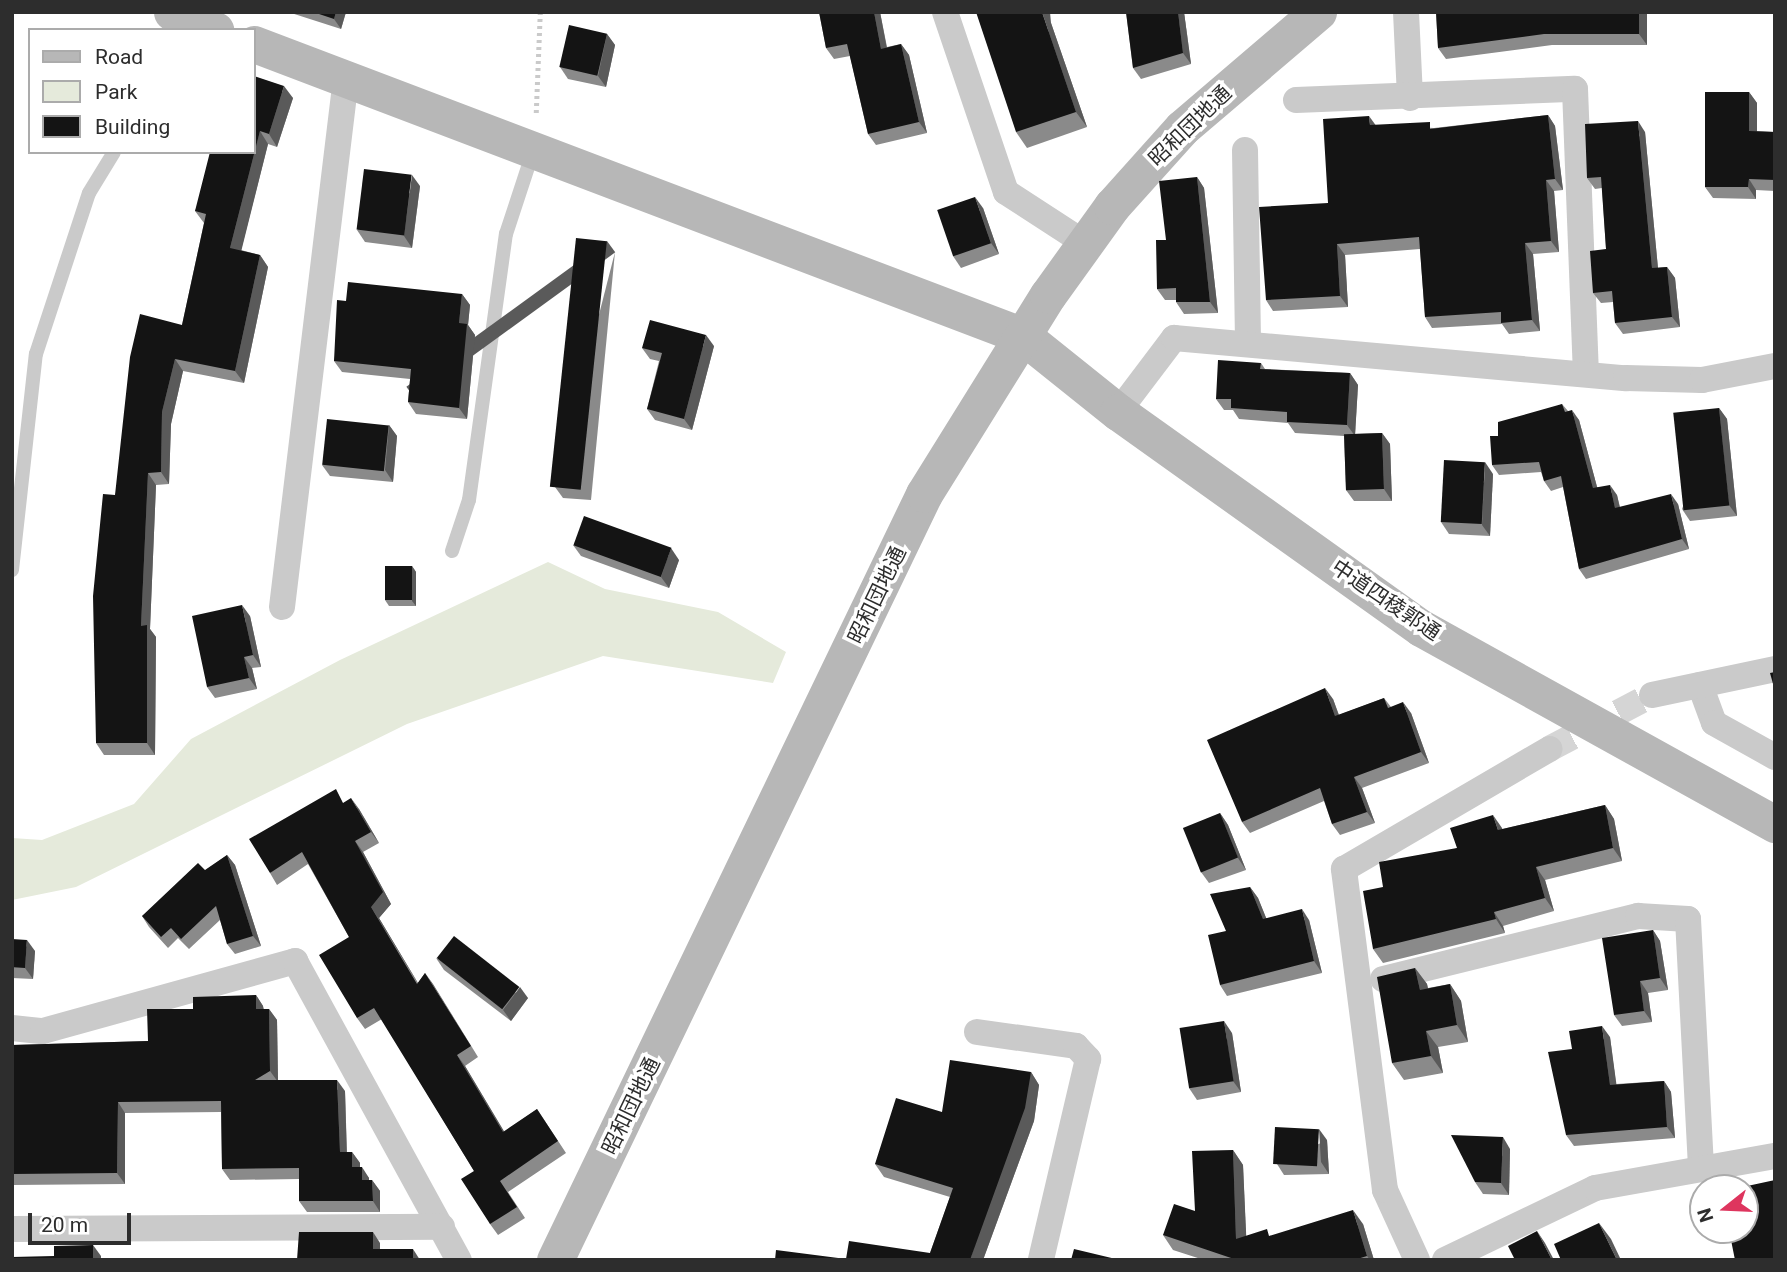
<!DOCTYPE html>
<meta charset="utf-8">
<style>
body{margin:0}
#map{position:relative;width:1787px;height:1272px;overflow:hidden;background:#fff;font-family:Roboto,"Noto Sans JP",sans-serif}
div>[style]{position:absolute}
.green>*{inset:0;background:#e5eadb}
.street-tunnel>*{height:26px;margin-top:-13px;transform-origin:0;background:repeating-linear-gradient(90deg,#d5d5d5 0 26px,transparent 0 39px)}
.path>*{height:4.5px;margin-top:-2.25px;transform-origin:0;background:repeating-linear-gradient(90deg,#cacaca 0 3.5px,transparent 0 7px)}
.lane>*{height:14px;margin:-7px;padding:0 7px;transform-origin:7px;border-radius:7px;background:#cacaca}
.street>*{height:26px;margin:-13px;padding:0 13px;transform-origin:13px;border-radius:13px;background:#cacaca}
.secondary>*{height:37px;margin:-18.5px;padding:0 18.5px;transform-origin:18.5px;border-radius:18.5px;background:#b7b7b7}
.wall>*{inset:0;background:#8a8a8a}
.shaded-wall>*{inset:0;background:#5a5a5a;transform-origin:0 0}
.building>*{inset:0;background:#141414;transform-origin:0 0}
span{translate:-50% -50%;white-space:nowrap;text-align:center;line-height:1.15;-webkit-text-stroke:7px #fff;paint-order:stroke}
.street-label{font-size:21px;color:#2d2d2d}
.frame{position:absolute;inset:0;border:14px solid #2d2d2d;pointer-events:none}
.legend{position:absolute;left:28px;top:28px;width:228px;height:126px;box-sizing:border-box;background:#fff;border:2px solid #ababab;margin:0;padding:9px 12px;list-style:none;font-size:21px;color:#2d2d2d}
.legend li{display:flex;align-items:center;gap:14px;height:35px}
.legend b{width:35px;border:2px solid #ababab}
.north{position:absolute;left:1689px;top:1174px;width:70px;height:70px;box-sizing:border-box;background:#fff;border:2px solid #ababab;border-radius:50%;rotate:252deg;font-size:19px;font-weight:700;line-height:28px;text-align:center;color:#2d2d2d}
.north::after{content:'';display:block;margin:auto;width:24px;height:32px;background:#de355e;clip-path:polygon(50% 0,100% 100%,50% 72%,0 100%)}
.scale{position:absolute;left:28px;top:1213px;width:103px;height:32px;box-sizing:border-box;border:4px solid #2d2d2d;border-top:0;padding-left:9px;font-size:21px;line-height:24px;white-space:nowrap;color:#2d2d2d;-webkit-text-stroke:5px #fff;paint-order:stroke}
</style>
<div id="map">
<div class="green">
<i style="clip-path:polygon(548px 562px,605px 589px,718px 612px,786px 652px,773px 683px,603px 656px,407px 724px,76px 887px,12px 900px,12px 838px,42px 840px,134px 804px,191px 739px,340px 660px)"></i>
</div>
<div class="street-tunnel">
<i style="left:1549px;top:749px;width:116px;rotate:-27.7deg"></i>
</div>
<div class="path">
<i style="left:536px;top:113px;width:101px;rotate:-87.7deg"></i>
</div>
<div class="lane">
<i style="left:452px;top:551px;width:54px;rotate:-71.6deg"></i>
<i style="left:469px;top:500px;width:269px;rotate:-82.1deg"></i>
<i style="left:506px;top:234px;width:86px;rotate:-71.8deg"></i>
<i style="left:12px;top:570px;width:217px;rotate:-83.7deg"></i>
<i style="left:36px;top:354px;width:169px;rotate:-71.8deg"></i>
<i style="left:89px;top:193px;width:48px;rotate:-58.6deg"></i>
</div>
<div class="street">
<i style="left:945px;top:12px;width:190px;rotate:71.3deg"></i>
<i style="left:1006px;top:192px;width:92px;rotate:33deg"></i>
<i style="left:1406px;top:12px;width:86px;rotate:87.3deg"></i>
<i style="left:1296px;top:100px;width:279px;rotate:-2.3deg"></i>
<i style="left:1575px;top:89px;width:281px;rotate:87.8deg"></i>
<i style="left:1245px;top:150px;width:192px;rotate:89.1deg"></i>
<i style="left:1118px;top:412px;width:93px;rotate:-52.9deg"></i>
<i style="left:1174px;top:338px;width:454px;rotate:5.1deg"></i>
<i style="left:1626px;top:378px;width:76px;rotate:1.5deg"></i>
<i style="left:1702px;top:380px;width:74px;rotate:-10.9deg"></i>
<i style="left:282px;top:607px;width:533px;rotate:-83.1deg"></i>
<i style="left:1700px;top:685px;width:40px;rotate:69.8deg"></i>
<i style="left:1714px;top:723px;width:70px;rotate:29.1deg"></i>
<i style="left:1652px;top:695px;width:126px;rotate:-11.9deg"></i>
<i style="left:1383px;top:979px;width:263px;rotate:-13.9deg"></i>
<i style="left:1638px;top:916px;width:50px;rotate:3.4deg"></i>
<i style="left:1688px;top:919px;width:248px;rotate:87deg"></i>
<i style="left:12px;top:1028px;width:31px;rotate:6deg"></i>
<i style="left:43px;top:1031px;width:262px;rotate:-15.5deg"></i>
<i style="left:295px;top:961px;width:341px;rotate:61.3deg"></i>
<i style="left:977px;top:1032px;width:100px;rotate:8deg"></i>
<i style="left:1076px;top:1046px;width:18px;rotate:47deg"></i>
<i style="left:1088px;top:1059px;width:206px;rotate:103.2deg"></i>
<i style="left:12px;top:1229px;width:430px;rotate:-0.3deg"></i>
<i style="left:1417px;top:1260px;width:77px;rotate:-114.6deg"></i>
<i style="left:1385px;top:1190px;width:324px;rotate:-97.3deg"></i>
<i style="left:1344px;top:869px;width:238px;rotate:-30.3deg"></i>
<i style="left:1445px;top:1260px;width:166px;rotate:-25.6deg"></i>
<i style="left:1595px;top:1188px;width:183px;rotate:-10.1deg"></i>
</div>
<div class="secondary">
<i style="left:172px;top:12px;width:47px;rotate:22.7deg"></i>
<i style="left:254px;top:44px;width:823px;rotate:20.79deg"></i>
<i style="left:1023px;top:336px;width:122px;rotate:38.7deg"></i>
<i style="left:1118px;top:412px;width:372px;rotate:35.5deg"></i>
<i style="left:1421px;top:628px;width:405px;rotate:29deg"></i>
<i style="left:555px;top:1260px;width:850px;rotate:-64.28deg"></i>
<i style="left:924px;top:494px;width:234px;rotate:-58.1deg"></i>
<i style="left:1048px;top:295px;width:110px;rotate:-54.3deg"></i>
<i style="left:1112px;top:206px;width:105px;rotate:-48.1deg"></i>
<i style="left:1182px;top:128px;width:179px;rotate:-40.5deg"></i>
</div>
<div class="wall">
<i style="clip-path:polygon(288px 12px,346px 12px,341px 29px)"></i>
<i style="clip-path:polygon(819px 12px,880px 12px,887px 47px,901px 44px,909px 55px,927px 133px,876px 145px,868px 134px,850px 56px,834px 59px,826px 48px)"></i>
<i style="clip-path:polygon(1126px 12px,1184px 12px,1191px 64px,1141px 79px,1133px 68px)"></i>
<i style="clip-path:polygon(1436px 12px,1647px 12px,1647px 45px,1552px 45px,1446px 59px,1438px 48px)"></i>
<i style="clip-path:polygon(1051px 23px,1087px 127px,1027px 148px,1016px 132px)"></i>
<i style="clip-path:polygon(607px 34px,615px 45px,606px 87px,568px 79px,560px 67px)"></i>
<i style="clip-path:polygon(254px 76px,293px 98px,277px 147px,268px 144px,241px 250px,260px 255px,268px 267px,244px 383px,183px 371px,171px 424px,169px 484px,156px 485px,150px 629px,156px 637px,155px 755px,104px 755px,96px 743px,115px 495px,182px 325px,204px 223px,195px 211px)"></i>
<i style="clip-path:polygon(1749px 92px,1757px 103px,1757px 131px,1775px 132px,1775px 191px,1756px 190px,1756px 199px,1713px 198px,1705px 187px)"></i>
<i style="clip-path:polygon(1548px 115px,1555px 126px,1563px 190px,1554px 191px,1559px 252px,1533px 254px,1540px 331px,1509px 334px,1502px 324px,1432px 328px,1425px 317px,1420px 249px,1345px 255px,1348px 307px,1273px 311px,1266px 300px,1328px 203px,1376px 125px,1434px 128px)"></i>
<i style="clip-path:polygon(1645px 132px,1658px 268px,1667px 267px,1675px 278px,1680px 327px,1623px 334px,1615px 323px,1613px 302px,1601px 303px,1593px 293px,1606px 249px,1602px 188px,1595px 189px,1587px 178px)"></i>
<i style="clip-path:polygon(1197px 177px,1204px 188px,1218px 313px,1184px 314px,1176px 302px,1176px 300px,1165px 300px,1157px 289px,1166px 240px)"></i>
<i style="clip-path:polygon(420px 186px,412px 248px,365px 242px,357px 230px)"></i>
<i style="clip-path:polygon(983px 208px,999px 254px,961px 268px,953px 256px)"></i>
<i style="clip-path:polygon(615px 252px,591px 500px,563px 498px,555px 487px)"></i>
<i style="clip-path:polygon(462px 294px,470px 305px,468px 325px,475px 335px,467px 419px,416px 414px,408px 402px,410px 379px,342px 372px,334px 361px,346px 301px)"></i>
<i style="clip-path:polygon(714px 346px,692px 430px,655px 420px,647px 409px,659px 361px,650px 359px,642px 348px)"></i>
<i style="clip-path:polygon(1261px 363px,1265px 369px,1350px 373px,1358px 385px,1355px 434px,1382px 433px,1390px 444px,1392px 501px,1354px 501px,1346px 490px,1344px 436px,1295px 433px,1288px 423px,1239px 419px,1233px 410px,1224px 410px,1216px 399px)"></i>
<i style="clip-path:polygon(1562px 404px,1568px 411px,1579px 420px,1597px 487px,1617px 495px,1620px 507px,1678px 504px,1689px 549px,1586px 579px,1579px 569px,1563px 487px,1551px 491px,1544px 481px,1541px 472px,1499px 475px,1492px 465px,1498px 436px)"></i>
<i style="clip-path:polygon(1719px 408px,1727px 419px,1737px 516px,1690px 521px,1682px 509px)"></i>
<i style="clip-path:polygon(389px 425px,397px 436px,393px 482px,330px 476px,322px 465px)"></i>
<i style="clip-path:polygon(1493px 474px,1490px 536px,1449px 534px,1441px 522px)"></i>
<i style="clip-path:polygon(573px 545px,679px 560px,669px 588px,581px 556px)"></i>
<i style="clip-path:polygon(412px 566px,416px 572px,416px 606px,389px 606px,385px 600px)"></i>
<i style="clip-path:polygon(250px 616px,261px 667px,252px 668px,257px 689px,215px 698px,207px 687px)"></i>
<i style="clip-path:polygon(1384px 698px,1391px 707px,1411px 713px,1429px 763px,1362px 788px,1375px 823px,1340px 835px,1332px 824px,1324px 801px,1250px 833px,1242px 822px,1333px 699px,1339px 715px)"></i>
<i style="clip-path:polygon(345px 802px,359px 809px,379px 843px,363px 852px,391px 904px,379px 918px,418px 983px,425px 973px,478px 1057px,465px 1066px,504px 1132px,537px 1109px,566px 1153px,508px 1192px,525px 1218px,498px 1235px,490px 1224px,474px 1171px,382px 1019px,365px 1029px,357px 1018px,349px 937px,308px 864px,277px 885px,270px 873px)"></i>
<i style="clip-path:polygon(1605px 805px,1614px 819px,1622px 861px,1545px 880px,1554px 911px,1503px 926px,1505px 933px,1383px 963px,1373px 949px,1383px 887px,1457px 848px,1503px 829px)"></i>
<i style="clip-path:polygon(1220px 813px,1228px 825px,1246px 870px,1209px 883px,1201px 872px)"></i>
<i style="clip-path:polygon(227px 855px,235px 865px,261px 946px,235px 954px,227px 944px,220px 920px,189px 949px,178px 938px,168px 948px,149px 927px,142px 916px)"></i>
<i style="clip-path:polygon(1250px 887px,1258px 898px,1266px 918px,1309px 920px,1322px 973px,1227px 996px,1220px 985px,1226px 931px)"></i>
<i style="clip-path:polygon(1653px 930px,1660px 941px,1668px 990px,1648px 993px,1652px 1022px,1622px 1026px,1614px 1015px)"></i>
<i style="clip-path:polygon(12px 939px,35px 951px,33px 979px,12px 978px)"></i>
<i style="clip-path:polygon(436px 958px,528px 998px,511px 1021px,444px 970px)"></i>
<i style="clip-path:polygon(1415px 968px,1427px 984px,1428px 988px,1450px 984px,1461px 1001px,1468px 1042px,1438px 1047px,1443px 1073px,1404px 1080px,1392px 1063px)"></i>
<i style="clip-path:polygon(256px 995px,263px 1006px,264px 1009px,269px 1009px,277px 1020px,278px 1080px,345px 1091px,347px 1152px,352px 1152px,360px 1163px,360px 1167px,369px 1178px,369px 1180px,372px 1180px,380px 1191px,380px 1212px,307px 1212px,299px 1201px,299px 1179px,230px 1180px,222px 1169px,221px 1112px,125px 1113px,125px 1184px,12px 1185px,12px 1045px,148px 1041px,193px 1009px)"></i>
<i style="clip-path:polygon(1232px 1033px,1241px 1092px,1197px 1100px,1189px 1088px)"></i>
<i style="clip-path:polygon(1610px 1037px,1616px 1084px,1664px 1081px,1671px 1092px,1675px 1138px,1574px 1146px,1566px 1135px,1572px 1049px)"></i>
<i style="clip-path:polygon(1031px 1072px,1039px 1085px,1034px 1121px,983px 1260px,775px 1260px,846px 1259px,930px 1253px,950px 1197px,884px 1177px,875px 1164px,942px 1112px)"></i>
<i style="clip-path:polygon(1327px 1140px,1329px 1174px,1284px 1175px,1277px 1164px)"></i>
<i style="clip-path:polygon(1510px 1149px,1509px 1195px,1483px 1194px,1475px 1182px)"></i>
<i style="clip-path:polygon(1233px 1150px,1243px 1165px,1246px 1236px,1272px 1236px,1363px 1224px,1374px 1260px,1204px 1260px,1173px 1250px,1163px 1235px,1195px 1211px)"></i>
</div>
<div class="shaded-wall">
<i style="clip-path:polygon(336px 12px,346px 12px,341px 29px,334px 19px)"></i>
<i style="clip-path:polygon(874px 12px,880px 12px,889px 60px,881px 49px)"></i>
<i style="clip-path:polygon(1042px 12px,1050px 12px,1051px 23px,1087px 127px,1076px 112px)"></i>
<i style="clip-path:polygon(1178px 12px,1184px 12px,1191px 64px,1183px 53px)"></i>
<i style="clip-path:polygon(1639px 12px,1647px 12px,1647px 45px,1639px 34px)"></i>
<i style="clip-path:polygon(607px 34px,615px 45px,606px 87px,598px 76px)"></i>
<i style="clip-path:polygon(901px 44px,909px 55px,927px 133px,919px 122px)"></i>
<i style="clip-path:polygon(284px 86px,293px 98px,277px 147px,269px 134px)"></i>
<i style="clip-path:polygon(1749px 92px,1757px 103px,1757px 142px,1749px 131px)"></i>
<i style="clip-path:polygon(1548px 115px,1555px 126px,1563px 190px,1555px 179px)"></i>
<i style="clip-path:polygon(1369px 116px,1377px 127px,1370px 125px)"></i>
<i style="clip-path:polygon(1638px 121px,1645px 132px,1659px 279px,1652px 268px)"></i>
<i style="clip-path:polygon(260px 131px,268px 144px,239px 260px,230px 248px)"></i>
<i style="clip-path:polygon(412px 175px,420px 186px,412px 248px,404px 236px)"></i>
<i style="clip-path:polygon(1197px 177px,1204px 188px,1218px 313px,1210px 302px)"></i>
<i style="clip-path:polygon(1749px 179px,1756px 190px,1756px 199px,1748px 187px)"></i>
<i style="clip-path:polygon(1546px 180px,1554px 191px,1559px 252px,1551px 241px)"></i>
<i style="clip-path:polygon(975px 197px,983px 208px,999px 254px,991px 243px)"></i>
<i style="left:607px;top:241px;width:14px;height:248px;rotate:54deg"></i>
<i style="clip-path:polygon(1525px 243px,1533px 254px,1540px 331px,1532px 320px)"></i>
<i style="clip-path:polygon(1337px 244px,1345px 255px,1348px 307px,1340px 296px)"></i>
<i style="clip-path:polygon(260px 255px,268px 267px,244px 383px,235px 371px)"></i>
<i style="clip-path:polygon(1667px 267px,1675px 278px,1680px 327px,1672px 317px)"></i>
<i style="clip-path:polygon(462px 294px,470px 305px,468px 325px,475px 335px,467px 419px,459px 408px,459px 323px)"></i>
<i style="clip-path:polygon(706px 335px,714px 346px,692px 430px,684px 419px)"></i>
<i style="clip-path:polygon(175px 359px,183px 371px,171px 424px,169px 484px,161px 472px,162px 412px)"></i>
<i style="clip-path:polygon(1350px 373px,1358px 385px,1355px 436px,1347px 425px)"></i>
<i style="clip-path:polygon(1719px 408px,1727px 419px,1737px 516px,1729px 505px)"></i>
<i style="clip-path:polygon(1572px 410px,1579px 420px,1600px 498px,1593px 488px)"></i>
<i style="clip-path:polygon(389px 425px,397px 436px,393px 482px,385px 470px)"></i>
<i style="clip-path:polygon(1382px 433px,1390px 444px,1392px 501px,1384px 489px)"></i>
<i style="clip-path:polygon(1485px 462px,1493px 474px,1490px 536px,1482px 525px)"></i>
<i style="clip-path:polygon(148px 473px,156px 485px,150px 629px,156px 637px,155px 755px,147px 743px,141px 626px)"></i>
<i style="clip-path:polygon(1610px 485px,1617px 495px,1622px 518px,1615px 508px)"></i>
<i style="clip-path:polygon(1671px 494px,1678px 504px,1689px 549px,1682px 539px)"></i>
<i style="clip-path:polygon(671px 548px,679px 560px,669px 588px,661px 577px)"></i>
<i style="clip-path:polygon(412px 566px,416px 572px,416px 606px,412px 601px)"></i>
<i style="clip-path:polygon(242px 605px,250px 616px,261px 667px,253px 655px)"></i>
<i style="clip-path:polygon(244px 657px,252px 668px,257px 689px,249px 678px)"></i>
<i style="clip-path:polygon(1325px 688px,1333px 699px,1343px 727px,1335px 716px)"></i>
<i style="clip-path:polygon(1403px 702px,1411px 713px,1429px 763px,1421px 752px)"></i>
<i style="clip-path:polygon(1354px 777px,1362px 788px,1375px 823px,1367px 812px)"></i>
<i style="clip-path:polygon(351px 798px,359px 809px,379px 843px,371px 832px)"></i>
<i style="clip-path:polygon(1605px 805px,1614px 819px,1622px 861px,1613px 848px)"></i>
<i style="clip-path:polygon(1220px 813px,1228px 825px,1246px 870px,1238px 858px)"></i>
<i style="clip-path:polygon(1493px 815px,1502px 828px,1507px 843px,1498px 830px)"></i>
<i style="clip-path:polygon(355px 841px,363px 852px,391px 904px,379px 918px,425px 995px,371px 907px)"></i>
<i style="clip-path:polygon(227px 855px,235px 865px,261px 946px,253px 936px)"></i>
<i style="clip-path:polygon(1536px 867px,1545px 880px,1554px 911px,1545px 898px)"></i>
<i style="clip-path:polygon(1250px 887px,1258px 898px,1271px 930px,1263px 919px)"></i>
<i style="clip-path:polygon(1302px 909px,1309px 920px,1322px 973px,1314px 961px)"></i>
<i style="clip-path:polygon(1494px 912px,1503px 926px,1505px 933px,1496px 919px)"></i>
<i style="clip-path:polygon(1653px 930px,1660px 941px,1668px 990px,1660px 978px)"></i>
<i style="clip-path:polygon(27px 940px,35px 951px,33px 979px,25px 968px)"></i>
<i style="clip-path:polygon(1415px 968px,1427px 984px,1431px 1006px,1420px 990px)"></i>
<i style="clip-path:polygon(425px 973px,433px 984px,478px 1057px,471px 1046px)"></i>
<i style="clip-path:polygon(1640px 981px,1648px 993px,1652px 1022px,1644px 1011px)"></i>
<i style="clip-path:polygon(1450px 984px,1461px 1001px,1468px 1042px,1457px 1025px)"></i>
<i style="clip-path:polygon(520px 987px,528px 998px,511px 1021px,503px 1010px)"></i>
<i style="clip-path:polygon(256px 995px,263px 1006px,264px 1020px,256px 1009px)"></i>
<i style="clip-path:polygon(269px 1009px,277px 1020px,278px 1082px,270px 1071px)"></i>
<i style="clip-path:polygon(1224px 1021px,1232px 1033px,1241px 1092px,1233px 1081px)"></i>
<i style="clip-path:polygon(1602px 1026px,1610px 1037px,1618px 1096px,1610px 1085px)"></i>
<i style="clip-path:polygon(1426px 1031px,1438px 1047px,1443px 1073px,1431px 1056px)"></i>
<i style="clip-path:polygon(457px 1055px,465px 1066px,511px 1143px,503px 1132px)"></i>
<i style="clip-path:polygon(1031px 1072px,1039px 1085px,1034px 1121px,983px 1260px,970px 1260px)"></i>
<i style="clip-path:polygon(337px 1080px,345px 1091px,347px 1163px,340px 1152px)"></i>
<i style="clip-path:polygon(1664px 1081px,1671px 1092px,1675px 1138px,1667px 1127px)"></i>
<i style="clip-path:polygon(118px 1102px,125px 1113px,125px 1184px,117px 1173px)"></i>
<i style="clip-path:polygon(1319px 1129px,1327px 1140px,1329px 1174px,1321px 1162px)"></i>
<i style="clip-path:polygon(1503px 1137px,1510px 1149px,1509px 1195px,1501px 1183px)"></i>
<i style="clip-path:polygon(1233px 1150px,1243px 1165px,1247px 1253px,1236px 1239px)"></i>
<i style="clip-path:polygon(352px 1152px,360px 1163px,360px 1178px,352px 1167px)"></i>
<i style="clip-path:polygon(362px 1167px,369px 1178px,369px 1191px,362px 1180px)"></i>
<i style="clip-path:polygon(372px 1180px,380px 1191px,380px 1212px,373px 1201px)"></i>
<i style="clip-path:polygon(1353px 1210px,1363px 1224px,1374px 1260px,1370px 1260px,1367px 1256px)"></i>
<i style="clip-path:polygon(1599px 1223px,1611px 1239px,1621px 1260px,1617px 1260px)"></i>
<i style="clip-path:polygon(1537px 1231px,1545px 1243px,1554px 1260px,1552px 1260px)"></i>
<i style="clip-path:polygon(373px 1232px,380px 1243px,380px 1260px,373px 1249px)"></i>
<i style="clip-path:polygon(93px 1245px,101px 1256px,101px 1260px,93px 1260px)"></i>
<i style="clip-path:polygon(413px 1249px,420px 1260px,413px 1260px)"></i>
</div>
<div class="building">
<i style="clip-path:polygon(313px 12px,336px 12px,334px 19px)"></i>
<i style="clip-path:polygon(819px 12px,874px 12px,881px 49px,901px 44px,919px 122px,868px 134px,847px 44px,826px 48px)"></i>
<i style="clip-path:polygon(976px 12px,1042px 12px,1076px 112px,1016px 132px)"></i>
<i style="clip-path:polygon(1126px 12px,1178px 12px,1183px 53px,1133px 68px)"></i>
<i style="clip-path:polygon(1436px 12px,1639px 12px,1639px 34px,1544px 34px,1438px 48px)"></i>
<i style="left:569px;top:25px;width:39px;height:43px;rotate:13deg"></i>
<i style="clip-path:polygon(254px 76px,284px 86px,269px 134px,260px 131px,230px 248px,260px 255px,235px 371px,175px 359px,162px 412px,161px 472px,148px 473px,141px 626px,147px 625px,147px 743px,96px 743px,93px 596px,103px 494px,115px 495px,130px 357px,140px 314px,182px 325px,206px 214px,195px 211px,210px 152px,254px 152px)"></i>
<i style="clip-path:polygon(1705px 92px,1749px 92px,1749px 131px,1775px 132px,1775px 180px,1749px 179px,1748px 187px,1705px 187px)"></i>
<i style="clip-path:polygon(1548px 115px,1555px 179px,1546px 180px,1551px 241px,1525px 243px,1532px 320px,1501px 323px,1501px 312px,1425px 317px,1419px 237px,1337px 244px,1340px 296px,1266px 300px,1259px 207px,1328px 203px,1323px 119px,1369px 116px,1370px 125px,1430px 122px,1430px 129px)"></i>
<i style="clip-path:polygon(1638px 121px,1652px 268px,1667px 267px,1672px 317px,1615px 323px,1612px 291px,1593px 293px,1590px 251px,1606px 249px,1601px 177px,1587px 178px,1585px 124px)"></i>
<i style="left:364px;top:169px;width:48px;height:61px;rotate:7deg"></i>
<i style="clip-path:polygon(1197px 177px,1210px 302px,1176px 302px,1176px 288px,1157px 289px,1156px 240px,1166px 240px,1159px 181px)"></i>
<i style="left:975px;top:197px;width:49px;height:40px;rotate:71deg"></i>
<i style="left:576px;top:238px;width:31px;height:250px;rotate:6deg"></i>
<i style="clip-path:polygon(348px 282px,462px 294px,459px 323px,467px 324px,459px 408px,408px 402px,411px 369px,334px 361px,337px 300px,346px 301px)"></i>
<i style="clip-path:polygon(650px 320px,706px 335px,684px 419px,647px 409px,662px 353px,642px 348px)"></i>
<i style="clip-path:polygon(1218px 360px,1261px 363px,1260px 369px,1350px 373px,1347px 425px,1287px 422px,1287px 412px,1231px 408px,1231px 399px,1216px 399px)"></i>
<i style="clip-path:polygon(1562px 404px,1565px 412px,1572px 410px,1593px 488px,1610px 485px,1615px 508px,1671px 494px,1682px 539px,1579px 569px,1561px 476px,1544px 481px,1539px 462px,1492px 465px,1490px 436px,1498px 436px,1498px 422px)"></i>
<i style="left:1719px;top:408px;width:98px;height:46px;rotate:84deg"></i>
<i style="left:327px;top:419px;width:62px;height:46px;rotate:6deg"></i>
<i style="left:1382px;top:433px;width:56px;height:38px;rotate:88deg"></i>
<i style="left:1444px;top:460px;width:41px;height:62px;rotate:3deg"></i>
<i style="left:584px;top:516px;width:93px;height:31px;rotate:20deg"></i>
<i style="left:385px;top:566px;width:27px;height:34px"></i>
<i style="clip-path:polygon(242px 605px,253px 655px,244px 657px,249px 678px,207px 687px,192px 616px)"></i>
<i style="clip-path:polygon(1775px 672px,1775px 691px,1770px 673px)"></i>
<i style="clip-path:polygon(1325px 688px,1335px 716px,1384px 698px,1388px 708px,1403px 702px,1421px 752px,1354px 777px,1367px 812px,1332px 824px,1320px 788px,1242px 822px,1207px 740px)"></i>
<i style="clip-path:polygon(336px 789px,343px 803px,351px 798px,371px 832px,355px 841px,383px 892px,371px 907px,417px 984px,425px 973px,471px 1046px,457px 1055px,503px 1132px,537px 1109px,558px 1141px,500px 1181px,517px 1207px,490px 1224px,461px 1179px,474px 1171px,374px 1008px,357px 1018px,319px 955px,349px 937px,302px 852px,270px 873px,249px 839px)"></i>
<i style="clip-path:polygon(1605px 805px,1613px 848px,1536px 867px,1545px 898px,1494px 912px,1496px 919px,1373px 949px,1363px 891px,1383px 887px,1379px 862px,1457px 848px,1450px 828px,1493px 815px,1498px 830px)"></i>
<i style="left:1220px;top:813px;width:48px;height:40px;rotate:68deg"></i>
<i style="clip-path:polygon(227px 855px,253px 936px,227px 944px,216px 906px,181px 939px,171px 928px,161px 937px,142px 916px,198px 863px,205px 870px)"></i>
<i style="clip-path:polygon(1250px 887px,1263px 919px,1302px 909px,1314px 961px,1220px 985px,1208px 935px,1226px 931px,1210px 894px)"></i>
<i style="clip-path:polygon(1653px 930px,1660px 978px,1640px 981px,1644px 1011px,1614px 1015px,1602px 938px)"></i>
<i style="left:454px;top:936px;width:83px;height:28px;rotate:38deg"></i>
<i style="left:12px;top:939px;width:15px;height:28px;rotate:4deg"></i>
<i style="clip-path:polygon(1415px 968px,1420px 990px,1450px 984px,1457px 1025px,1426px 1031px,1431px 1056px,1392px 1063px,1377px 977px)"></i>
<i style="clip-path:polygon(256px 995px,256px 1009px,269px 1009px,270px 1071px,255px 1080px,337px 1080px,340px 1152px,352px 1152px,352px 1167px,362px 1167px,362px 1180px,372px 1180px,373px 1201px,299px 1201px,299px 1168px,222px 1169px,221px 1101px,118px 1102px,117px 1173px,12px 1174px,12px 1045px,148px 1041px,147px 1009px,193px 1009px,193px 997px)"></i>
<i style="left:1224px;top:1021px;width:61px;height:45px;rotate:81deg"></i>
<i style="clip-path:polygon(1602px 1026px,1610px 1085px,1664px 1081px,1667px 1127px,1566px 1135px,1548px 1052px,1572px 1049px,1569px 1031px)"></i>
<i style="clip-path:polygon(950px 1060px,1031px 1072px,1025px 1108px,970px 1260px,775px 1260px,776px 1250px,846px 1259px,849px 1241px,930px 1253px,953px 1188px,875px 1164px,896px 1098px,942px 1112px)"></i>
<i style="left:1275px;top:1127px;width:44px;height:37px;rotate:3deg"></i>
<i style="clip-path:polygon(1451px 1135px,1503px 1137px,1501px 1183px,1475px 1182px)"></i>
<i style="clip-path:polygon(1233px 1150px,1236px 1239px,1267px 1229px,1269px 1236px,1353px 1210px,1367px 1256px,1354px 1260px,1237px 1260px,1163px 1235px,1174px 1204px,1195px 1211px,1192px 1151px)"></i>
<i style="clip-path:polygon(1775px 1180px,1775px 1260px,1735px 1260px,1729px 1230px,1745px 1230px,1745px 1188px,1738px 1188px)"></i>
<i style="clip-path:polygon(1599px 1223px,1617px 1260px,1561px 1260px,1554px 1244px)"></i>
<i style="clip-path:polygon(1537px 1231px,1552px 1260px,1515px 1260px,1508px 1246px)"></i>
<i style="clip-path:polygon(299px 1232px,373px 1232px,373px 1249px,413px 1249px,413px 1260px,297px 1260px)"></i>
<i style="clip-path:polygon(93px 1245px,93px 1260px,12px 1260px,12px 1257px,54px 1256px,54px 1246px)"></i>
<i style="clip-path:polygon(1074px 1249px,1120px 1260px,1071px 1260px)"></i>
</div>
<div class="street-label">
<span style="left:1190px;top:126px;rotate:-44deg">昭和団地通</span>
<span style="left:877px;top:595px;rotate:-64deg">昭和団地通</span>
<span style="left:1386px;top:600px;rotate:34deg">中道四稜郭通</span>
<span style="left:631px;top:1106px;rotate:-64deg">昭和団地通</span>
</div>
<div class="frame"></div>
<ul class="legend">
<li><b style="height:9px;background:#b7b7b7"></b>Road</li>
<li><b style="height:19px;background:#e5eadb"></b>Park</li>
<li><b style="height:19px;background:#141414"></b>Building</li>
</ul>
<div class="north">N</div>
<div class="scale">20 m</div>
</div>
